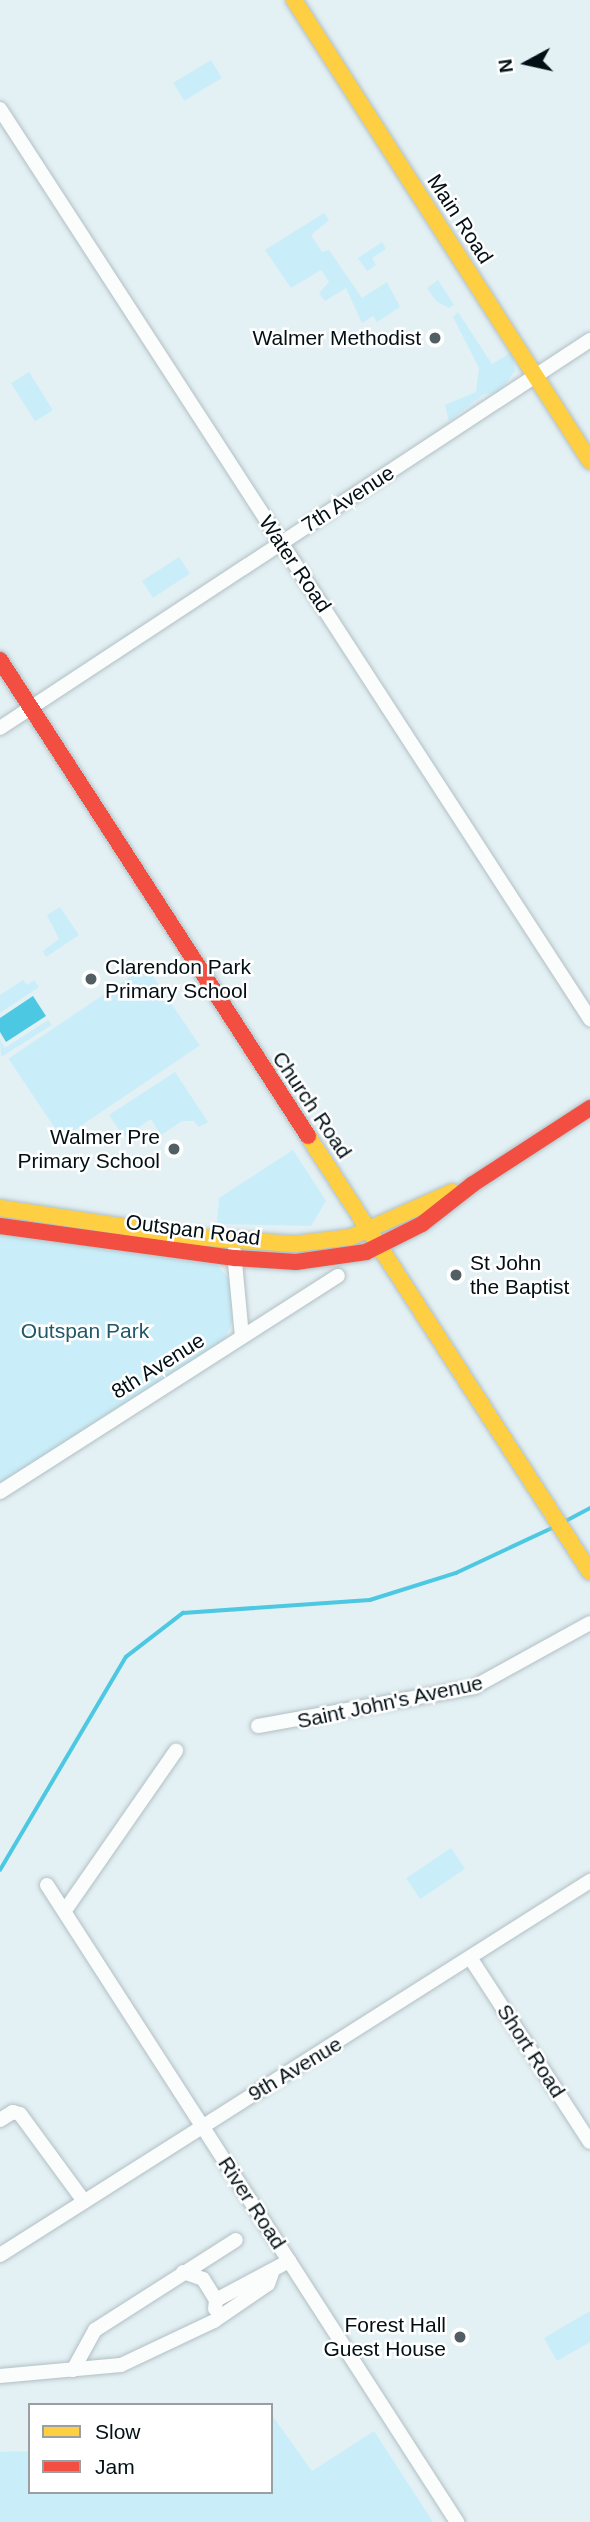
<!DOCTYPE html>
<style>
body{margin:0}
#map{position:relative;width:590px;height:2522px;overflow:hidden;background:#e3f0f4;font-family:Arial,sans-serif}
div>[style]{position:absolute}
.green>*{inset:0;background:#caeef9;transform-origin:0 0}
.water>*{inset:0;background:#4dc8e2}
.stream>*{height:3.5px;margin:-1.75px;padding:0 1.75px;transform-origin:1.75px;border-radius:1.75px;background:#4dc8e2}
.roads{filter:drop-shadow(0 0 2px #b2c0c4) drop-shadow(0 0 2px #b2c0c4)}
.street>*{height:14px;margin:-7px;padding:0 7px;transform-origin:7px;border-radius:7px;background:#fbfdfd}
.slow>*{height:16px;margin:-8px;padding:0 8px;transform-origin:8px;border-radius:8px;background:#ffcf43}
.jam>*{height:16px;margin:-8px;padding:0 8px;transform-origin:8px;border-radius:8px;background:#f24e42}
.dots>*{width:19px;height:19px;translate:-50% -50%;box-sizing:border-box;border:4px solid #fff;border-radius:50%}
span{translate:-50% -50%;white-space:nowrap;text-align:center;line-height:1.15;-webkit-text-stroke:5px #fff;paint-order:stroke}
.street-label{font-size:21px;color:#021015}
.poi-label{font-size:21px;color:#021015}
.right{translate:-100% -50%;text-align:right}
.left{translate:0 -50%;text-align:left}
.park-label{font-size:21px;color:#205969}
.legend{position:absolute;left:28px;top:2403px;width:245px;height:91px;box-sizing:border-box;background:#fff;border:2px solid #9a9fa1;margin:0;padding:9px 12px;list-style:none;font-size:21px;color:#021015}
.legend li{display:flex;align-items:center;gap:14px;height:35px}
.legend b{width:35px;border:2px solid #9a9fa1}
.north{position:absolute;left:492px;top:28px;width:70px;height:70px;-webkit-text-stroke:5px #fff;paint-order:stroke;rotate:262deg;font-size:19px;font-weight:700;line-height:28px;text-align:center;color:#021015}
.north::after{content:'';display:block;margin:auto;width:24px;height:32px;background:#021015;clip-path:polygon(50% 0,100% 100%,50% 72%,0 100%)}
</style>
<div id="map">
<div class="green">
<i style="left:211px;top:60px;width:21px;height:44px;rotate:59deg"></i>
<i style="clip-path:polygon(324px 213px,329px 220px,311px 235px,322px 252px,329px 250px,362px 298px,387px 282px,400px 307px,377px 322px,373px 316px,362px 323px,346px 288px,325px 301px,319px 293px,329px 282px,321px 270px,291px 288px,265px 250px)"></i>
<i style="clip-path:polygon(382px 242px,386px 249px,372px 258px,376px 265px,367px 271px,358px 258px)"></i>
<i style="clip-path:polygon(438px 280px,454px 305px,449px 308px,436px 301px,427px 288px)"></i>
<i style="clip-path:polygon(458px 312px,492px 364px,512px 352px,515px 371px,499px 392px,484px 394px,449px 421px,445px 405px,476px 392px,479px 368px,453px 317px)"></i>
<i style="left:29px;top:372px;width:45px;height:21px;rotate:58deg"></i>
<i style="left:179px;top:557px;width:20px;height:44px;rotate:57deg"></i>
<i style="clip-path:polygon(60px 907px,79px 935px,46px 957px,43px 951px,59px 939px,47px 915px)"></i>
<i style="left:146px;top:966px;width:96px;height:166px;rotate:56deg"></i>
<i style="clip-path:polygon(23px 980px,27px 985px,34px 980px,39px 987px,0 1013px,0 995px)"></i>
<i style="clip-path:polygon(48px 1020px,52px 1025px,1px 1057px,0 1040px,5px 1048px)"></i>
<i style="clip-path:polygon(175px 1072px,208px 1122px,199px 1127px,194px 1121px,182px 1121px,161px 1135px,151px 1119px,124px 1137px,109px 1115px)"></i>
<i style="clip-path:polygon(293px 1150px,326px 1201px,311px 1226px,217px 1224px,219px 1198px)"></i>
<i style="clip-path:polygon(0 1234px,217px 1265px,231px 1281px,234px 1318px,224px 1341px,0 1486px)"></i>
<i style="left:451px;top:1848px;width:25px;height:54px;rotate:56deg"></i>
<i style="clip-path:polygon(590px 2311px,590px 2342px,557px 2361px,544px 2338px)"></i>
<i style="clip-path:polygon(271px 2414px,312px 2471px,374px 2431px,433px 2522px,0 2522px,0 2452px,30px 2451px,30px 2492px,271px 2492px)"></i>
</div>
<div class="water">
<i style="clip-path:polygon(33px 996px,46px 1016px,6px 1042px,0 1032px,0 1018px)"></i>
</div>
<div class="stream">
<i style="left:564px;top:1522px;width:30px;rotate:-28deg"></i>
<i style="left:0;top:1870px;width:247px;rotate:-59.4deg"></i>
<i style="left:126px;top:1657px;width:72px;rotate:-37.7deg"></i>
<i style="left:183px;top:1613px;width:187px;rotate:-4deg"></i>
<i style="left:370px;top:1600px;width:90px;rotate:-17.4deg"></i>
<i style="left:456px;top:1573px;width:108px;rotate:-25.1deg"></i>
</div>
<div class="roads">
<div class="street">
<i style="left:0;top:109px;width:1085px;rotate:57.04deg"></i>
<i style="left:0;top:728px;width:706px;rotate:-33.33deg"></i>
<i style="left:234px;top:1252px;width:85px;rotate:84.6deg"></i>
<i style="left:0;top:1492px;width:401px;rotate:-32.6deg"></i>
<i style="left:258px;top:1726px;width:219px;rotate:-10.2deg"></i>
<i style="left:474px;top:1687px;width:132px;rotate:-28.9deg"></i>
<i style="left:47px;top:1885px;width:758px;rotate:57.23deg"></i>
<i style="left:66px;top:1909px;width:193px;rotate:-55.2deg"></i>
<i style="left:471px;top:1959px;width:218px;rotate:57deg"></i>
<i style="left:0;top:2120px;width:15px;rotate:-32deg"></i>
<i style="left:13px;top:2112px;width:7px;rotate:16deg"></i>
<i style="left:20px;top:2114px;width:108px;rotate:53.7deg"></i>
<i style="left:0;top:2255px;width:699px;rotate:-32.37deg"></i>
<i style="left:183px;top:2272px;width:21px;rotate:19deg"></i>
<i style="left:203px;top:2279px;width:25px;rotate:58deg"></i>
<i style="left:216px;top:2300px;width:9px;rotate:96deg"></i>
<i style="left:216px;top:2300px;width:83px;rotate:-28.1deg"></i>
<i style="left:73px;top:2370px;width:46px;rotate:-61.2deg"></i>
<i style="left:95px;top:2330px;width:167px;rotate:-32.6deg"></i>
<i style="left:0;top:2376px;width:121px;rotate:-5.2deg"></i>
<i style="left:121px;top:2365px;width:103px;rotate:-25.3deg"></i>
<i style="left:214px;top:2321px;width:65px;rotate:-34.4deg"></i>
<i style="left:268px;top:2284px;width:12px;rotate:-70deg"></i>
</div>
<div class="slow">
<i style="left:294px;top:0;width:548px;rotate:57.3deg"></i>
<i style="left:308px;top:1136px;width:519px;rotate:57.11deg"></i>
<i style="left:0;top:1208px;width:194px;rotate:8.6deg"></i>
<i style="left:192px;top:1237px;width:103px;rotate:3.9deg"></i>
<i style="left:295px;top:1244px;width:56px;rotate:-7.1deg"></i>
<i style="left:351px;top:1237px;width:111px;rotate:-24deg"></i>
</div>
<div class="jam">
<i style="left:0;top:660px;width:567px;rotate:57.09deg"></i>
<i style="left:0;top:1226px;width:237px;rotate:7.8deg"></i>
<i style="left:235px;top:1258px;width:61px;rotate:3.8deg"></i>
<i style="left:296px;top:1262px;width:71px;rotate:-8.1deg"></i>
<i style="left:366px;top:1252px;width:63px;rotate:-26.6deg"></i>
<i style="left:422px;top:1224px;width:65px;rotate:-38.1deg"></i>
<i style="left:473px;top:1184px;width:140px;rotate:-33deg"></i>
</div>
</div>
<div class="dots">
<i style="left:435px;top:338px;background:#515e63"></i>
<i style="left:91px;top:979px;background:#515e63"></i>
<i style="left:174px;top:1149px;background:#515e63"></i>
<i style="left:456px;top:1275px;background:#515e63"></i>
<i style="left:460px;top:2337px;background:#515e63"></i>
</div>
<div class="street-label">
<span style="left:460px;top:219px;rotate:57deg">Main Road</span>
<span style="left:348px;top:499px;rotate:-33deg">7th Avenue</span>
<span style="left:295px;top:564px;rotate:56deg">Water Road</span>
<span style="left:312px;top:1105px;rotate:56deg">Church Road</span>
<span style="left:193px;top:1230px;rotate:7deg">Outspan Road</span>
<span style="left:158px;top:1366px;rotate:-32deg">8th Avenue</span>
<span style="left:390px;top:1702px;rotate:-12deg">Saint John's Avenue</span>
<span style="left:531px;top:2051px;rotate:57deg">Short Road</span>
<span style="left:295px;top:2069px;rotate:-31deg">9th Avenue</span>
<span style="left:252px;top:2203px;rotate:57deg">River Road</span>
</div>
<div class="poi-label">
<span class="right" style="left:421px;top:338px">Walmer Methodist</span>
<span class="left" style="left:105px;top:979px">Clarendon Park<br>Primary School</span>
<span class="right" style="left:160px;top:1149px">Walmer Pre<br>Primary School</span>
<span class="left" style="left:470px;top:1275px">St John<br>the Baptist</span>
<span class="right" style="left:446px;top:2337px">Forest Hall<br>Guest House</span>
</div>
<div class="park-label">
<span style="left:85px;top:1331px">Outspan Park</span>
</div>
<ul class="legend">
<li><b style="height:9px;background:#ffcf43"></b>Slow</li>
<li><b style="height:9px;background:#f24e42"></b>Jam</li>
</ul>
<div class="north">N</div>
</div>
